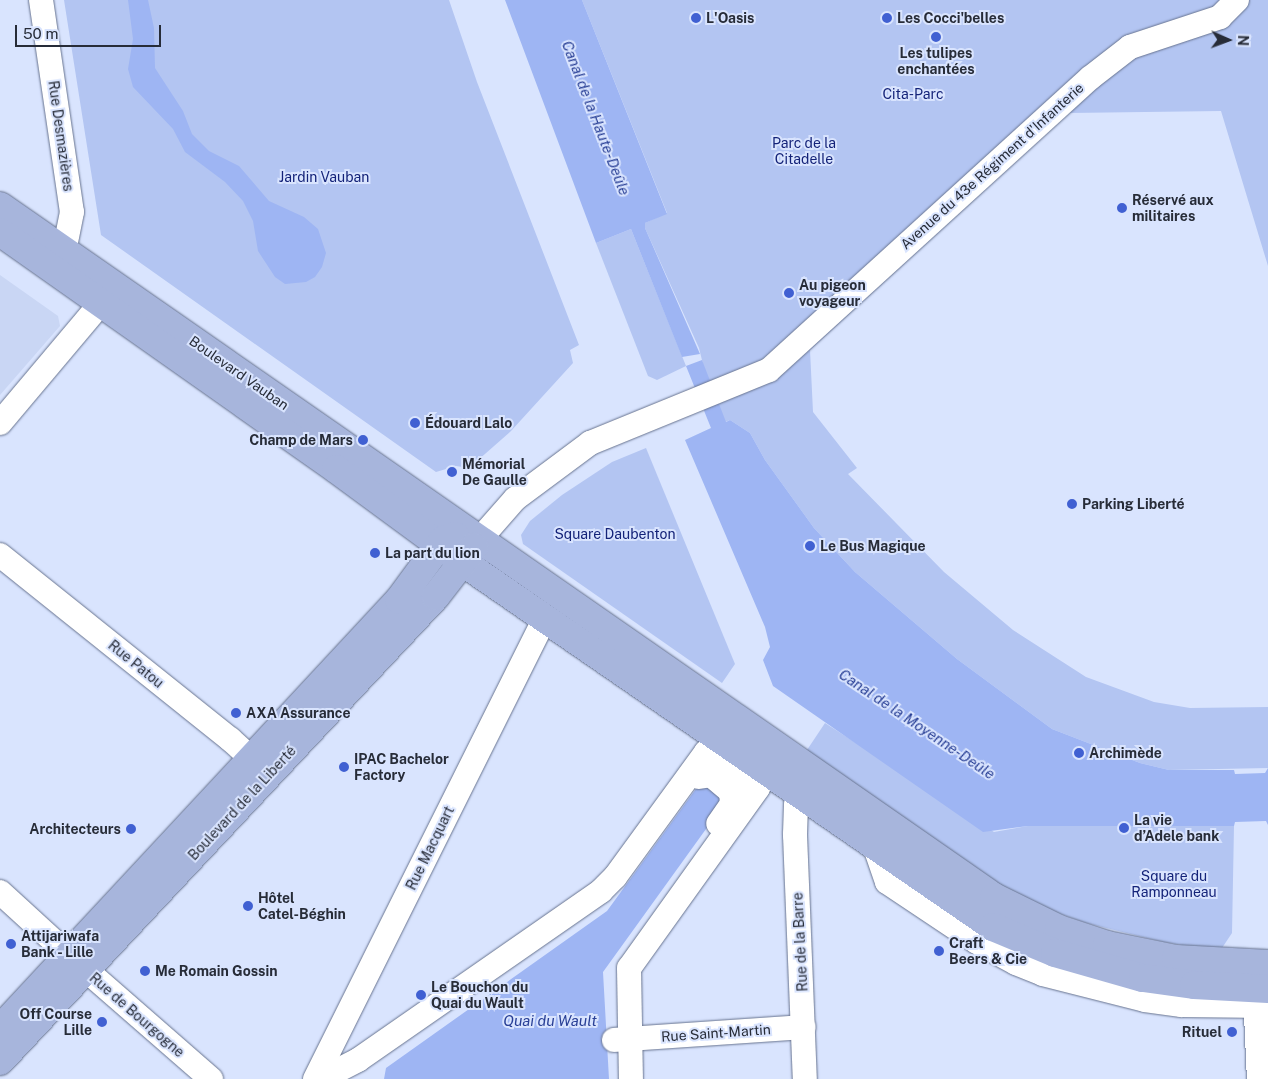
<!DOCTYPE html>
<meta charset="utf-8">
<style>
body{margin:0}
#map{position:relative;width:1268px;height:1079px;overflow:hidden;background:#d9e4fe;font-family:"Public Sans",sans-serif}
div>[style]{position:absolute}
.built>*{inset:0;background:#c9d6f4}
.green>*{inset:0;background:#b3c5f2}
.water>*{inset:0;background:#9eb5f3}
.roads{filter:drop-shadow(0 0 1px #67738f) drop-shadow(0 0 1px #67738f)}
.minor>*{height:24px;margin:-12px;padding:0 12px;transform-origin:12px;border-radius:12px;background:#fff}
.major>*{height:28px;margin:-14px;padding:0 14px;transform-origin:14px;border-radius:14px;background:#a7b5dc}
.dots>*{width:14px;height:14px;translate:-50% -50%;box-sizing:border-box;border:2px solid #d9e4fe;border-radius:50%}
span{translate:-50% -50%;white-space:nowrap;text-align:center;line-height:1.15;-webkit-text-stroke:4px #d9e4fe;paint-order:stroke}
.poi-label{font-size:14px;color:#272c38;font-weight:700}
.left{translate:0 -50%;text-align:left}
.right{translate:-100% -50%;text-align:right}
.park-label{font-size:14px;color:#142379}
.street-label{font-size:14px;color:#272c38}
.water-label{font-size:15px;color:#283f96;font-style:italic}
.north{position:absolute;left:1203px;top:15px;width:50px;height:50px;-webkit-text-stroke:4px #d9e4fe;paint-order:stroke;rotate:92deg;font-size:14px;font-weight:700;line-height:20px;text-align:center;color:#272c38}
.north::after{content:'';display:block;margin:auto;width:18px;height:22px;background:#272c38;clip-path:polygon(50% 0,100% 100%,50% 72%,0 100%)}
.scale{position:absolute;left:15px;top:25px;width:146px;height:22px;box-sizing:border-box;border:2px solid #272c38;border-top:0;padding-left:6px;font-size:15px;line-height:18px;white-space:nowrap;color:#272c38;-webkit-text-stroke:4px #d9e4fe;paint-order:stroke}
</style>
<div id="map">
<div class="built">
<i style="clip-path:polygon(0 275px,58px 316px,60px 326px,0 395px)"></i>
</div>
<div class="green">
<i style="clip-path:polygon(64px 0,449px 0,477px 82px,579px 345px,570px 350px,573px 363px,511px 431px,469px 468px,456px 466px,436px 472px,101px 235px)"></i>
<i style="clip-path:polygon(582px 0,1268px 0,1268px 266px,1221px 111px,1069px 113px,810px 350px,813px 412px,857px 468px,848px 474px,944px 572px,1013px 630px,1086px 677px,1154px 702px,1190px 708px,1268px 707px,1268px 768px,1169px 770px,1140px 763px,1052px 729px,957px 659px,855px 572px,814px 528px,765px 460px,750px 433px,730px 420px,718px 425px,699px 348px,645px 228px,645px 223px,667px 213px)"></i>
<i style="clip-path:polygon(631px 229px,686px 366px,657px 380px,648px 376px,596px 243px)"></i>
<i style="clip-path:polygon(646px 448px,735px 664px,722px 683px,523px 544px,521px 535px,530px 521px,562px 495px,612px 462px)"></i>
<i style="clip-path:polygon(825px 723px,994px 832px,1028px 826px,1234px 826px,1232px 933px,1220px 951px,1163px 942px,1086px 923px,1021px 900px,805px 753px)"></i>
</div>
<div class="water">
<i style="clip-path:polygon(128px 0,148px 0,154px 28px,155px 68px,183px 111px,192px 134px,209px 151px,239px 166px,269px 201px,304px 217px,318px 229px,326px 253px,322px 267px,315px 277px,306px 282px,285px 284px,275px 277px,258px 251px,253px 221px,243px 201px,225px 182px,185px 152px,173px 129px,133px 87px,128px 69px,133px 39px)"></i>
<i style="clip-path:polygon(505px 0,582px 0,667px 214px,645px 223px,645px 228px,700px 354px,682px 357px,631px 229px,596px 243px)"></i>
<i style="clip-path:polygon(702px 360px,726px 422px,730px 420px,750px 433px,765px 460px,814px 528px,855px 572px,957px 659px,1052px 729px,1140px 763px,1169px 770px,1234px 770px,1235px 774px,1265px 773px,1268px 768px,1268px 825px,1266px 821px,1235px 822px,1234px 826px,1028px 826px,983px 832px,773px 686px,763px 660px,770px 647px,765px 627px,685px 440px,711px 428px,686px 366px)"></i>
<i style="clip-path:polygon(701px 782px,708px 782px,724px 804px,603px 972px,609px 1079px,384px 1079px,386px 1068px,607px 911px)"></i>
</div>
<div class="roads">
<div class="minor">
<i style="left:41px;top:0;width:214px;rotate:81.7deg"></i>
<i style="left:72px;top:212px;width:41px;rotate:101.3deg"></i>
<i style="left:64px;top:252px;width:16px;rotate:120deg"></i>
<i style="left:0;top:423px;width:157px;rotate:-49.9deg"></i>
<i style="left:479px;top:540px;width:55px;rotate:-48.7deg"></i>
<i style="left:515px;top:499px;width:94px;rotate:-36.7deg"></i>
<i style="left:590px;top:443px;width:193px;rotate:-22.2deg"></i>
<i style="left:769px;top:370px;width:434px;rotate:-42.3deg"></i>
<i style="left:1090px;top:78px;width:51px;rotate:-37.8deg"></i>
<i style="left:1130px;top:47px;width:95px;rotate:-18.4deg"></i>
<i style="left:1220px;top:17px;width:24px;rotate:-45deg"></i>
<i style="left:0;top:555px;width:295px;rotate:38.7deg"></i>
<i style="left:230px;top:739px;width:46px;rotate:42.4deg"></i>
<i style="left:699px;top:777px;width:12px;rotate:-9deg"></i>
<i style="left:711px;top:775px;width:26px;rotate:40deg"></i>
<i style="left:731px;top:792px;width:12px;rotate:85deg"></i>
<i style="left:732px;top:804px;width:24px;rotate:125deg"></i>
<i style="left:803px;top:777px;width:29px;rotate:104deg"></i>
<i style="left:796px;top:805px;width:30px;rotate:92deg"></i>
<i style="left:795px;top:835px;width:244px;rotate:87.7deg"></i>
<i style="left:875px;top:847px;width:37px;rotate:71deg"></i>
<i style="left:887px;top:882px;width:108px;rotate:33.7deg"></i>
<i style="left:977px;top:942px;width:44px;rotate:28.3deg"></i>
<i style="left:1016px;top:963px;width:29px;rotate:22deg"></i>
<i style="left:1043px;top:974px;width:105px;rotate:14.3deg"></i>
<i style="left:1145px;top:1000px;width:37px;rotate:8deg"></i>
<i style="left:1182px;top:1005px;width:86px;rotate:0.7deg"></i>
<i style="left:0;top:892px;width:93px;rotate:42.4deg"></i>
<i style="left:86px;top:970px;width:166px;rotate:41.1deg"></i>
<i style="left:1255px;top:992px;width:87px;rotate:87.4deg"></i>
<i style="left:614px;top:1040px;width:190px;rotate:-3.9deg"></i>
<i style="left:315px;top:1079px;width:515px;rotate:-63.48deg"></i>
<i style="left:321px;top:1079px;width:42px;rotate:-27.2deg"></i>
<i style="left:358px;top:1060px;width:296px;rotate:-34.8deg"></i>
<i style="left:601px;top:891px;width:20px;rotate:-45deg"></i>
<i style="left:615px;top:877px;width:155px;rotate:-53.9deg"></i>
<i style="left:706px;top:752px;width:63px;rotate:34.7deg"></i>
<i style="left:758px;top:788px;width:221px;rotate:125.6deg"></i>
<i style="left:629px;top:968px;width:111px;rotate:89deg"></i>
</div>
<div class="major">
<i style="left:0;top:206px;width:1211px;rotate:34.81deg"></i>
<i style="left:994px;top:897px;width:72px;rotate:26.2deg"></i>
<i style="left:1059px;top:929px;width:51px;rotate:18.4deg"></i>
<i style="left:1107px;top:945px;width:70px;rotate:11.5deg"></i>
<i style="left:1176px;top:959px;width:92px;rotate:3.1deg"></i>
<i style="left:0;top:232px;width:411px;rotate:35.2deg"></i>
<i style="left:336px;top:469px;width:159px;rotate:36.3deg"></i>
<i style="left:464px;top:563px;width:642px;rotate:34.53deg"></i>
<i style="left:993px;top:927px;width:67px;rotate:22.8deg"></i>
<i style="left:1055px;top:953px;width:91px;rotate:15.9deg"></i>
<i style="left:1143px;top:978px;width:51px;rotate:7.8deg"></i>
<i style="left:1194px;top:985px;width:74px;rotate:3.1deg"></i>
<i style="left:0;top:1029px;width:586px;rotate:-47.08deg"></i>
<i style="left:399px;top:600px;width:74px;rotate:-53.7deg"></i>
<i style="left:443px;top:540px;width:13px;rotate:-18deg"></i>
<i style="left:0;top:1061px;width:637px;rotate:-46.84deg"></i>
<i style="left:436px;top:596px;width:62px;rotate:-52.2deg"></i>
</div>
</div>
<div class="dots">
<i style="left:696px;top:18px;background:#4060d2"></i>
<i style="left:887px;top:18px;background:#4060d2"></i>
<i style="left:936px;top:37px;background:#4060d2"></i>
<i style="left:1122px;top:208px;background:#4060d2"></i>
<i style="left:789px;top:293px;background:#4060d2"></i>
<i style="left:415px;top:423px;background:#4060d2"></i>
<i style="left:363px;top:440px;background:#4060d2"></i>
<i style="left:452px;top:472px;background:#4060d2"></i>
<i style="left:1072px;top:504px;background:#4060d2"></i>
<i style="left:810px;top:546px;background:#4060d2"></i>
<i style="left:375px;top:553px;background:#4060d2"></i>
<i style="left:236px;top:713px;background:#4060d2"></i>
<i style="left:1079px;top:753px;background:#4060d2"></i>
<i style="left:344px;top:767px;background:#4060d2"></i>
<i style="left:1124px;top:828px;background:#4060d2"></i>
<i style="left:131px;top:829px;background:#4060d2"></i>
<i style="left:248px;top:906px;background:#4060d2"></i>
<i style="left:11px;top:944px;background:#4060d2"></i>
<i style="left:939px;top:951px;background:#4060d2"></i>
<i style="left:145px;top:971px;background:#4060d2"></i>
<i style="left:421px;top:995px;background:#4060d2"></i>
<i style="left:102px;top:1022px;background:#4060d2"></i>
<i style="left:1232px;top:1032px;background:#4060d2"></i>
</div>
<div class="poi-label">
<span class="left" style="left:706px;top:18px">L'Oasis</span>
<span class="left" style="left:897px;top:18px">Les Cocci'belles</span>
<span style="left:936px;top:61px">Les tulipes<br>enchantées</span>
<span class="left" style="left:1132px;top:208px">Réservé aux<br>militaires</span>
<span class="left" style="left:799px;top:293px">Au pigeon<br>voyageur</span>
<span class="left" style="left:425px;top:423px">Édouard Lalo</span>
<span class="right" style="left:353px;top:440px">Champ de Mars</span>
<span class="left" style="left:462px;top:472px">Mémorial<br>De Gaulle</span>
<span class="left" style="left:1082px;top:504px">Parking Liberté</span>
<span class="left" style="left:820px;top:546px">Le Bus Magique</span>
<span class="left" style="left:385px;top:553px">La part du lion</span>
<span class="left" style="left:246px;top:713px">AXA Assurance</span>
<span class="left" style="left:1089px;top:753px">Archimède</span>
<span class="left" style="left:354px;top:767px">IPAC Bachelor<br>Factory</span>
<span class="left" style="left:1134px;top:828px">La vie<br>d’Adele bank</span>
<span class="right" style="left:121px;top:829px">Architecteurs</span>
<span class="left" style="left:258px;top:906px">Hôtel<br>Catel-Béghin</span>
<span class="left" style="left:21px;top:944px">Attijariwafa<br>Bank - Lille</span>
<span class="left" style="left:949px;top:951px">Craft<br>Beers &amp; Cie</span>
<span class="left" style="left:155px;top:971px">Me Romain Gossin</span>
<span class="left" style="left:431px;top:995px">Le Bouchon du<br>Quai du Wault</span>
<span class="right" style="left:92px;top:1022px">Off Course<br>Lille</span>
<span class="right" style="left:1222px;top:1032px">Rituel</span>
</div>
<div class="park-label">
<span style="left:913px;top:94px">Cita-Parc</span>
<span style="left:804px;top:151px">Parc de la<br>Citadelle</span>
<span style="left:324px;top:177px">Jardin Vauban</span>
<span style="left:615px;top:534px">Square Daubenton</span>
<span style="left:1174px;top:884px">Square du<br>Ramponneau</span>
</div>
<div class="street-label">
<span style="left:61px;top:136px;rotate:82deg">Rue Desmazières</span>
<span style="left:992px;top:166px;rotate:-42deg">Avenue du 43e Régiment d'Infanterie</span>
<span style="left:239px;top:373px;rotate:35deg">Boulevard Vauban</span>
<span style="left:136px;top:664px;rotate:39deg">Rue Patou</span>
<span style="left:242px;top:803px;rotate:-47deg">Boulevard de la Liberté</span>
<span style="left:430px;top:848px;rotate:-64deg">Rue Macquart</span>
<span style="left:800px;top:942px;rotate:-93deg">Rue de la Barre</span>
<span style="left:137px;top:1015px;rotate:41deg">Rue de Bourgogne</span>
<span style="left:716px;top:1033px;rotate:-4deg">Rue Saint-Martin</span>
</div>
<div class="water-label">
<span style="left:596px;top:118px;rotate:69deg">Canal de la Haute-Deûle</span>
<span style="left:917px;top:724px;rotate:34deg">Canal de la Moyenne-Deûle</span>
<span style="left:550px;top:1021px">Quai du Wault</span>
</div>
<div class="north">N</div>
<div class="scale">50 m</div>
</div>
